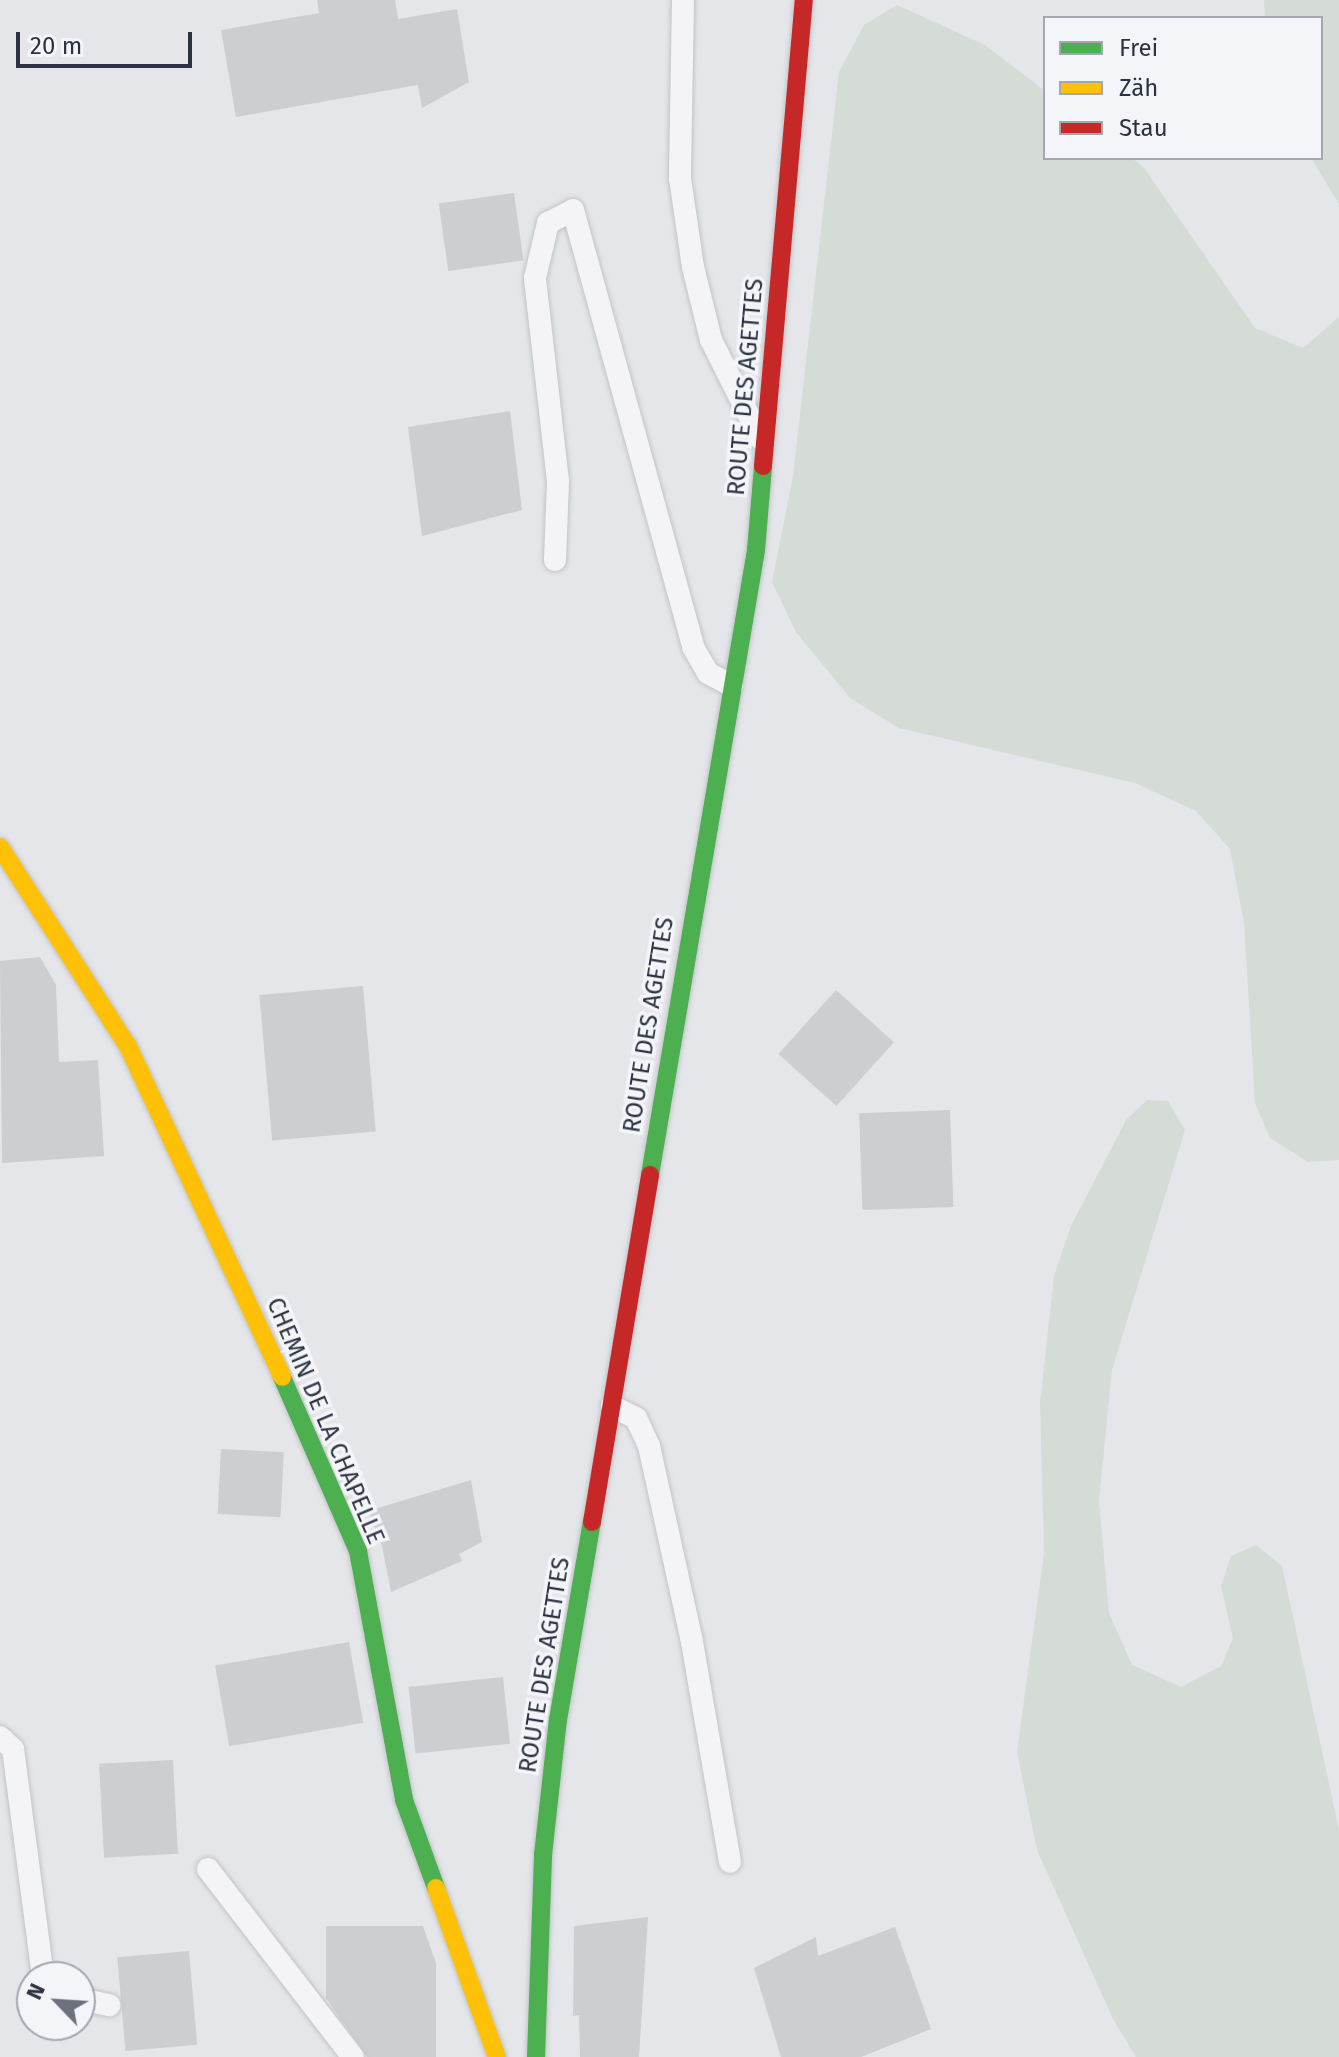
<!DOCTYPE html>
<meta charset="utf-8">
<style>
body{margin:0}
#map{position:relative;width:1339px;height:2057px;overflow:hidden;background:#e4e6e9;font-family:"Fira Sans",sans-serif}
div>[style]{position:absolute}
.green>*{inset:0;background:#d4dcd5}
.building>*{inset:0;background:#cdced1;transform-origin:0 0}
.roads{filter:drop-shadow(0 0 2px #c2c4c7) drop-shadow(0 0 2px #c2c4c7)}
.lane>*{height:22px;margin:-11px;padding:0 11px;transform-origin:11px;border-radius:11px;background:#f4f4f6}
.fast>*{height:18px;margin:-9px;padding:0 9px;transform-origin:9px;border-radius:9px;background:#4caf50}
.slow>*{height:18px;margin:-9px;padding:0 9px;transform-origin:9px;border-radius:9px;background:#ffc107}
.jam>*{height:18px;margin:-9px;padding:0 9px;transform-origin:9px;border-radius:9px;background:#c62828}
span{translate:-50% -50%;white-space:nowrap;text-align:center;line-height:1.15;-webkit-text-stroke:7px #f3f5f8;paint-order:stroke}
.street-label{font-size:24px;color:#2c3241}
.legend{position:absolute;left:1043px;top:16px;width:280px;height:144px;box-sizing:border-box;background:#f3f5f8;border:2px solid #a3a7af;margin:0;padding:10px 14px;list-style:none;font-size:24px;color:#2c3241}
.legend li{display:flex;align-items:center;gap:16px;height:40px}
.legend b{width:40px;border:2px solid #a3a7af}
.north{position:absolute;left:16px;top:1961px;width:80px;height:80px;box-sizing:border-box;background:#f3f5f8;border:2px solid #a3a7af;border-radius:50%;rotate:295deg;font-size:22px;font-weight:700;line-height:32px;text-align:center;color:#2c3241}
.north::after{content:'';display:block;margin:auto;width:28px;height:36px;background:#6c717c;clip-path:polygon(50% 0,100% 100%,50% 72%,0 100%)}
.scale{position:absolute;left:16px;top:32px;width:176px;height:36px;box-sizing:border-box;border:4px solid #2c3241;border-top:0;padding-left:10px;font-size:24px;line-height:28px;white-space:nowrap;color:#2c3241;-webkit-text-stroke:6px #f3f5f8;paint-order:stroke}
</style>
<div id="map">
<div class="green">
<i style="clip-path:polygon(1264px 0,1339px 0,1339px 204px,1311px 158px,1321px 158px,1321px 18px,1265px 18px)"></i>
<i style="clip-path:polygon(897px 5px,985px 45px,1045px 91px,1045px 158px,1132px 158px,1144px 168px,1255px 328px,1303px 348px,1339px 317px,1339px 1160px,1308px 1162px,1270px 1138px,1255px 1103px,1244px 923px,1230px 849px,1196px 811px,1135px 783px,899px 728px,850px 698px,796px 632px,772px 582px,793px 476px,839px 72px,864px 25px)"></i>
<i style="clip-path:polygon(1147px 1100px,1168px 1101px,1185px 1130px,1112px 1370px,1099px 1501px,1109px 1613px,1132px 1665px,1181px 1687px,1221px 1666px,1233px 1638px,1221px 1586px,1231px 1556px,1256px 1545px,1282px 1566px,1339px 1830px,1339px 2057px,1136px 2057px,1113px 2019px,1037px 1850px,1017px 1752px,1044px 1553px,1040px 1403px,1054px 1276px,1071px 1226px,1126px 1120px)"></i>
</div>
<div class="building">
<i style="clip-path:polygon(317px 0,395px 0,398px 19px,457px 9px,469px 82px,422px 108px,418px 85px,236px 117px,221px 30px,319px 13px)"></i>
<i style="left:514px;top:193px;width:68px;height:76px;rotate:82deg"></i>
<i style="clip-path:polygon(510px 411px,522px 510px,422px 536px,408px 427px)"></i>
<i style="clip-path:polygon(40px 957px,56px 985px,59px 1062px,98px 1060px,104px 1156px,2px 1163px,0 961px)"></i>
<i style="left:363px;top:986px;width:146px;height:104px;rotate:85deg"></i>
<i style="left:836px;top:990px;width:78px;height:86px;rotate:42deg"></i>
<i style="left:950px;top:1110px;width:97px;height:91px;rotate:88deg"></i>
<i style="left:221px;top:1449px;width:63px;height:65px;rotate:3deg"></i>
<i style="clip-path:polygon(471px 1480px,482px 1542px,459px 1554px,462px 1561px,391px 1592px,382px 1546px,368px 1511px)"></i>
<i style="left:349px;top:1642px;width:82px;height:136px;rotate:80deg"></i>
<i style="left:503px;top:1677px;width:67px;height:95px;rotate:84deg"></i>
<i style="left:173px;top:1760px;width:94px;height:74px;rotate:87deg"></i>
<i style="clip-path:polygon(648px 1917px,639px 2057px,580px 2057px,579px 2015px,573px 2016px,574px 1926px)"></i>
<i style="clip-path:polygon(326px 1926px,423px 1926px,436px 1963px,436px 2057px,367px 2057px,326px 1998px)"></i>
<i style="clip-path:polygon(895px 1927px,931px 2029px,861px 2057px,781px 2057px,754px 1968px,816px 1937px,818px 1956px)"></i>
<i style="left:189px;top:1951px;width:94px;height:72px;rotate:85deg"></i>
</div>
<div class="roads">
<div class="lane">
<i style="left:683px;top:0;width:178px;rotate:91deg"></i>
<i style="left:680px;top:178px;width:90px;rotate:81.7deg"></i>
<i style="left:693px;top:267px;width:75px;rotate:76.1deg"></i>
<i style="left:711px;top:340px;width:110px;rotate:63.4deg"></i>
<i style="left:555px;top:560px;width:79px;rotate:-87.8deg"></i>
<i style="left:558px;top:481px;width:204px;rotate:-96.5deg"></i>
<i style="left:535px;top:278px;width:57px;rotate:-76.7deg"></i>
<i style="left:548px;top:223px;width:28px;rotate:-27deg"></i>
<i style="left:573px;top:210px;width:453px;rotate:74.6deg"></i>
<i style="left:693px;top:647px;width:30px;rotate:60deg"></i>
<i style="left:708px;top:673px;width:27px;rotate:28deg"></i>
<i style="left:612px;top:1406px;width:27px;rotate:27deg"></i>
<i style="left:636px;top:1418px;width:31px;rotate:65deg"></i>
<i style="left:649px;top:1446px;width:201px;rotate:77.6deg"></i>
<i style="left:692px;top:1642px;width:223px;rotate:80.2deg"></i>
<i style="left:0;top:1737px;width:18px;rotate:43deg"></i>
<i style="left:13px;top:1749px;width:230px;rotate:82.5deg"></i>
<i style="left:208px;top:1869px;width:237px;rotate:52.4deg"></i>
<i style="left:80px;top:1999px;width:30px;rotate:12deg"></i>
</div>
<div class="fast">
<i style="left:650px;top:1175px;width:634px;rotate:-80.37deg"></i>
<i style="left:756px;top:550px;width:84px;rotate:-85.2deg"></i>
<i style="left:282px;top:1377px;width:190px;rotate:66.4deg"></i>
<i style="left:358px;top:1551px;width:253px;rotate:79.5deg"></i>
<i style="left:404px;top:1800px;width:94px;rotate:70deg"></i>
<i style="left:536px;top:2057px;width:202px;rotate:-88deg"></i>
<i style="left:543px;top:1855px;width:136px;rotate:-83.7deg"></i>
<i style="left:558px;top:1720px;width:201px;rotate:-80.3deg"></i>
</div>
<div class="slow">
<i style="left:0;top:847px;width:237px;rotate:57.3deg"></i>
<i style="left:128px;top:1046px;width:365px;rotate:65deg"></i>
<i style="left:436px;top:1888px;width:180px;rotate:70.2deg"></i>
</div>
<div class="jam">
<i style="left:763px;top:466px;width:468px;rotate:-85deg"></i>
<i style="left:592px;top:1522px;width:352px;rotate:-80.5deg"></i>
</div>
</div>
<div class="street-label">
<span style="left:746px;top:387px;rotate:-85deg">ROUTE DES AGETTES</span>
<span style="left:649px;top:1025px;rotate:-81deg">ROUTE DES AGETTES</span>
<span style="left:325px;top:1421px;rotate:67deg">CHEMIN DE LA CHAPELLE</span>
<span style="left:545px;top:1665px;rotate:-81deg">ROUTE DES AGETTES</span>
</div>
<ul class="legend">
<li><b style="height:10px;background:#4caf50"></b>Frei</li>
<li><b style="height:10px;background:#ffc107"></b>Zäh</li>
<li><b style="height:10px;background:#c62828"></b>Stau</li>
</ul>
<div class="north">N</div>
<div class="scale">20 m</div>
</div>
